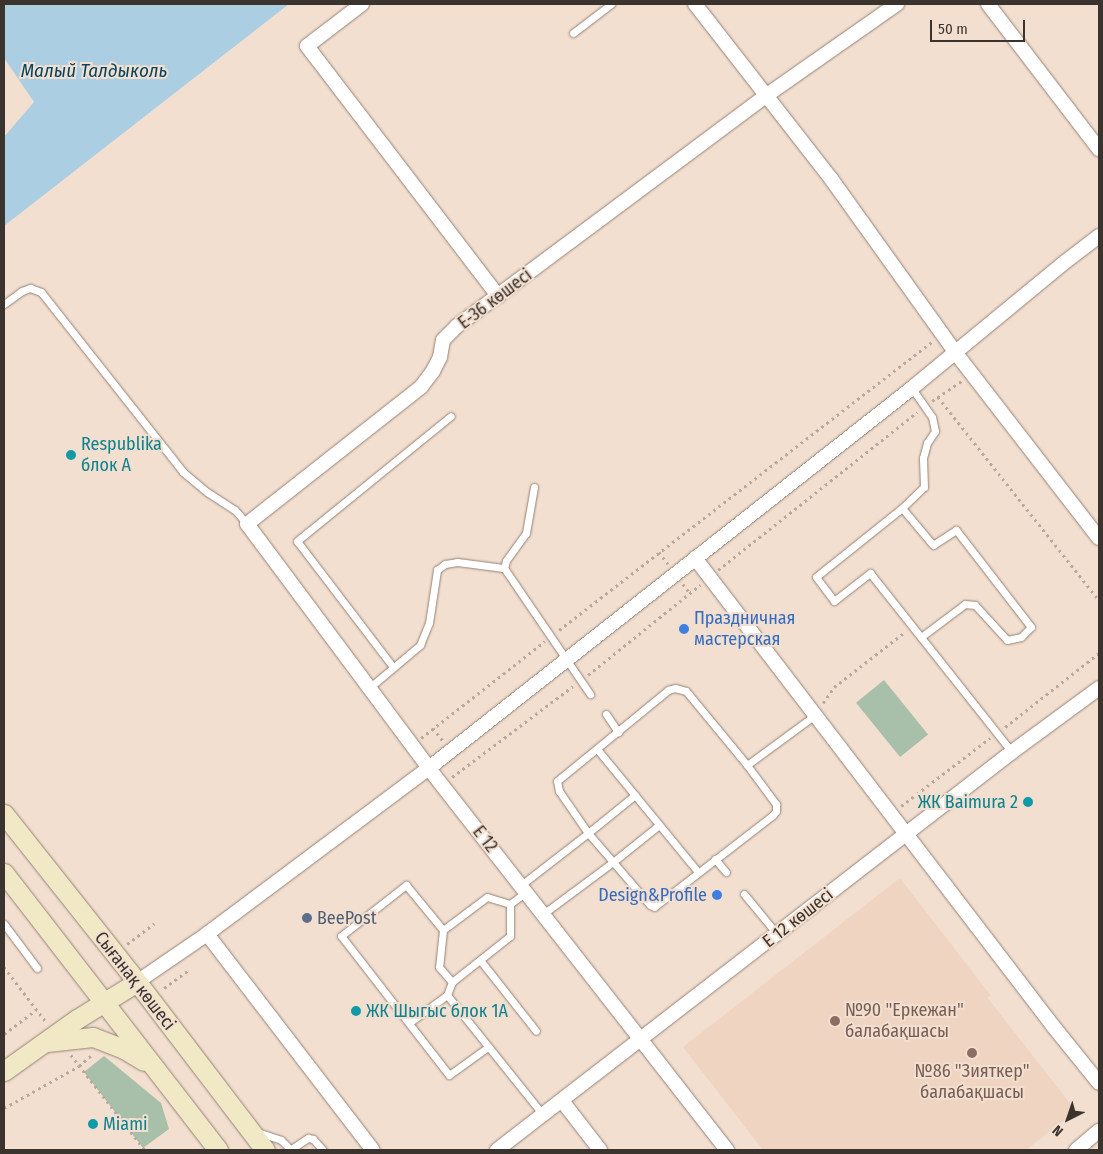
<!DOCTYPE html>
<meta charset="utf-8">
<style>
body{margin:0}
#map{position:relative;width:1103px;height:1154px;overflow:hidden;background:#f2dfd0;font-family:"Fira Sans Condensed",sans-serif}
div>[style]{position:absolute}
.built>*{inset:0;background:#efd4c1}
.green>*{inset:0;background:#a8c0a9;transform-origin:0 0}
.water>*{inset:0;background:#accee2}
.path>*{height:2.5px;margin-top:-1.25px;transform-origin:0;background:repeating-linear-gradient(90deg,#b8a99d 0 2.5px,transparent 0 6.5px)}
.roads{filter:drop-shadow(0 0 1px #958376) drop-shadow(0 0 1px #958376)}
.lane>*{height:7px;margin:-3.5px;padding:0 3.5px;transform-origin:3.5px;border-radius:3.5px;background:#fff}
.street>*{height:14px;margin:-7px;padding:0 7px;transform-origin:7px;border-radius:7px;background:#fff}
.secondary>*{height:19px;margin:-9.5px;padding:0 9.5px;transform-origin:9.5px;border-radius:9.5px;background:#f1e8c6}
.dots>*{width:14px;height:14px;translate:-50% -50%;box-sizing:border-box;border:2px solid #f2dfd0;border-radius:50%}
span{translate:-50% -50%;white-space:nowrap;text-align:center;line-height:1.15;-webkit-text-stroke:4px #f2dfd0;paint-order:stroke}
.street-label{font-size:18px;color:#3b342e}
.culture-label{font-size:18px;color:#0d838f}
.left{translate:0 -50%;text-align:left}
.right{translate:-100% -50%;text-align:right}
.shop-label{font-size:18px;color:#366cbe}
.service-label{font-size:18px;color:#4e5e75}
.education-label{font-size:18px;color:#785e54}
.water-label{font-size:19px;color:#034561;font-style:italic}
.frame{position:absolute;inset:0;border:5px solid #3b342e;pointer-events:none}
.north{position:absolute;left:1043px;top:1094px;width:50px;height:50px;-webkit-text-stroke:4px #f2dfd0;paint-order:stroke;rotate:221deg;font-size:14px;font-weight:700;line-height:20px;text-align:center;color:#3b342e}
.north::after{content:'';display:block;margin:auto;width:18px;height:22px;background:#3b342e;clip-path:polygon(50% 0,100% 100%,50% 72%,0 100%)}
.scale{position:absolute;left:930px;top:20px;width:95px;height:22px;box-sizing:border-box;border:2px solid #3b342e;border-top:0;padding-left:6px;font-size:15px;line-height:18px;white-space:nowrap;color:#3b342e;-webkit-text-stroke:4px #f2dfd0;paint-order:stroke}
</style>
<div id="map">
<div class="built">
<i style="clip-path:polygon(900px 878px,991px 996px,987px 997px,1076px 1111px,1026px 1150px,763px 1150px,683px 1047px)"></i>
</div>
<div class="green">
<i style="left:884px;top:680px;width:70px;height:36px;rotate:51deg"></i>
<i style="clip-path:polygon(104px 1056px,161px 1103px,169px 1129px,143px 1148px,84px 1072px)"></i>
</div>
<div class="water">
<i style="clip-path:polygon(4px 4px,289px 4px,4px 226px,4px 137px,34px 102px,4px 58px)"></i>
</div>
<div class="path">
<i style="left:938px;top:397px;width:259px;rotate:51.6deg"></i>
<i style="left:932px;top:401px;width:37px;rotate:-34deg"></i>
<i style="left:659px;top:552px;width:15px;rotate:53deg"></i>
<i style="left:718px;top:570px;width:254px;rotate:-38.4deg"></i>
<i style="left:683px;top:584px;width:11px;rotate:52deg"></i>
<i style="left:559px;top:630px;width:471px;rotate:-37.7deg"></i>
<i style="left:588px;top:675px;width:144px;rotate:-38.8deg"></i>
<i style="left:823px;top:703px;width:19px;rotate:-55deg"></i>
<i style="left:834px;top:687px;width:90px;rotate:-37.8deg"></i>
<i style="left:1005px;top:727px;width:120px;rotate:-38.2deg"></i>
<i style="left:433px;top:728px;width:16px;rotate:52deg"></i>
<i style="left:421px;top:738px;width:157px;rotate:-38deg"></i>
<i style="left:452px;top:777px;width:151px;rotate:-36.9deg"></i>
<i style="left:901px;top:806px;width:112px;rotate:-37.4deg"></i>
<i style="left:127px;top:944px;width:34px;rotate:-37deg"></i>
<i style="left:4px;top:967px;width:71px;rotate:52.5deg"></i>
<i style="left:164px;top:988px;width:32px;rotate:-36deg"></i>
<i style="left:4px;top:1034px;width:40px;rotate:-37deg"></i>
<i style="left:71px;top:1055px;width:120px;rotate:52.1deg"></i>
<i style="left:4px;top:1108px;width:86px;rotate:-29.2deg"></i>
<i style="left:79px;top:1066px;width:18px;rotate:-41deg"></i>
</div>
<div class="roads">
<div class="lane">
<i style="left:573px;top:33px;width:48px;rotate:-37.3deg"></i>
<i style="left:4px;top:304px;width:22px;rotate:-36deg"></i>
<i style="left:22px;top:291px;width:9px;rotate:-21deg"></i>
<i style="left:30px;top:288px;width:12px;rotate:20deg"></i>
<i style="left:41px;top:292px;width:229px;rotate:51.7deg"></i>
<i style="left:183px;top:472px;width:31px;rotate:40deg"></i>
<i style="left:207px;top:492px;width:33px;rotate:33deg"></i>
<i style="left:235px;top:510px;width:18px;rotate:49deg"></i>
<i style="left:534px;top:487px;width:47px;rotate:99.9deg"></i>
<i style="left:526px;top:533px;width:34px;rotate:126deg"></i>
<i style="left:506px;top:561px;width:7px;rotate:106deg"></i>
<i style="left:504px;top:568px;width:153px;rotate:55.7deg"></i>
<i style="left:902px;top:508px;width:30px;rotate:-44deg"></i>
<i style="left:924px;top:487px;width:29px;rotate:-92deg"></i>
<i style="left:923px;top:458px;width:16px;rotate:-75deg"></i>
<i style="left:927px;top:443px;width:14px;rotate:-56deg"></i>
<i style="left:935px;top:431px;width:14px;rotate:-102deg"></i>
<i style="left:932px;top:417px;width:35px;rotate:-125deg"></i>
<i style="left:921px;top:637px;width:55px;rotate:-36.9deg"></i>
<i style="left:965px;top:604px;width:10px;rotate:6deg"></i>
<i style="left:975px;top:605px;width:47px;rotate:47.6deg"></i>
<i style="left:1007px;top:640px;width:14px;rotate:-12deg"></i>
<i style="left:1021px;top:637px;width:14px;rotate:-45deg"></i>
<i style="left:1031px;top:627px;width:123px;rotate:-127.7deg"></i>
<i style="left:956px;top:530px;width:27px;rotate:147deg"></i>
<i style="left:933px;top:545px;width:48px;rotate:-130deg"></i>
<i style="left:902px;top:508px;width:110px;rotate:141.3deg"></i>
<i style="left:816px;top:577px;width:30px;rotate:53deg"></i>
<i style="left:834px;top:601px;width:46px;rotate:-37.9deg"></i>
<i style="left:870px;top:573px;width:228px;rotate:51.6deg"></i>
<i style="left:393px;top:667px;width:158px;rotate:-127.3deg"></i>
<i style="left:297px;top:541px;width:198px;rotate:-39.1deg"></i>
<i style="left:369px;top:688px;width:67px;rotate:-40.1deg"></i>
<i style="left:420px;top:645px;width:24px;rotate:-68deg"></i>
<i style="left:429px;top:623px;width:54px;rotate:-81.4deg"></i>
<i style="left:437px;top:570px;width:10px;rotate:-37deg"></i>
<i style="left:445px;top:564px;width:12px;rotate:-9deg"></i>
<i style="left:457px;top:562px;width:47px;rotate:7.3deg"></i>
<i style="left:606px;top:714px;width:22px;rotate:56deg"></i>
<i style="left:597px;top:749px;width:159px;rotate:50.6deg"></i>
<i style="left:747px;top:765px;width:84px;rotate:-36.3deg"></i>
<i style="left:635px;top:795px;width:60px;rotate:141deg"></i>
<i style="left:588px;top:833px;width:38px;rotate:49deg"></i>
<i style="left:613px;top:862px;width:59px;rotate:-38.8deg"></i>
<i style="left:715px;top:859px;width:17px;rotate:50deg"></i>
<i style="left:521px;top:885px;width:85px;rotate:-37.8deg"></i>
<i style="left:588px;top:833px;width:51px;rotate:-124.6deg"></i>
<i style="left:559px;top:791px;width:10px;rotate:-101deg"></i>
<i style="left:557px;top:781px;width:144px;rotate:-39.3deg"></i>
<i style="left:668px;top:690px;width:7px;rotate:-16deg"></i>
<i style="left:675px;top:688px;width:11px;rotate:15deg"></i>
<i style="left:686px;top:691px;width:96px;rotate:50.5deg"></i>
<i style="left:747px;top:765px;width:49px;rotate:53.4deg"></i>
<i style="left:776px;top:804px;width:7px;rotate:90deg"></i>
<i style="left:776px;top:811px;width:5px;rotate:127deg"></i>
<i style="left:773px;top:815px;width:150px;rotate:142.3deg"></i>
<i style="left:654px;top:907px;width:4px;rotate:-153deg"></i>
<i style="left:650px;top:905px;width:57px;rotate:-130.7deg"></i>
<i style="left:613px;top:862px;width:87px;rotate:143.4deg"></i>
<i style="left:744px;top:894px;width:52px;rotate:50.5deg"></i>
<i style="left:4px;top:924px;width:55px;rotate:53.1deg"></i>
<i style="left:443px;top:930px;width:55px;rotate:-36.9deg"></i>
<i style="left:487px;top:897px;width:24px;rotate:17deg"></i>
<i style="left:510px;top:904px;width:20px;rotate:-37deg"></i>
<i style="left:480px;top:960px;width:90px;rotate:51.7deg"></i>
<i style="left:452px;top:982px;width:74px;rotate:-38.4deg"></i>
<i style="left:510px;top:936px;width:32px;rotate:-90deg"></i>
<i style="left:409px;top:1023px;width:47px;rotate:-36.4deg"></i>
<i style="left:488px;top:1047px;width:48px;rotate:144.3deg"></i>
<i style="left:449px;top:1075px;width:176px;rotate:-127.8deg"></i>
<i style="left:341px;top:936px;width:83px;rotate:-38.1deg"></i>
<i style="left:406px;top:885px;width:58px;rotate:50.6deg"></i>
<i style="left:443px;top:930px;width:37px;rotate:96deg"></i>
<i style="left:439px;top:967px;width:20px;rotate:49deg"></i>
<i style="left:452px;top:982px;width:14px;rotate:111deg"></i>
<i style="left:447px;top:995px;width:154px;rotate:51.3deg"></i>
<i style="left:257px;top:1132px;width:25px;rotate:18deg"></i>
<i style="left:281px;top:1140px;width:14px;rotate:45deg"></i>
<i style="left:290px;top:1150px;width:22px;rotate:-34deg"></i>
<i style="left:308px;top:1138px;width:5px;rotate:11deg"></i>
<i style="left:313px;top:1139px;width:15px;rotate:48deg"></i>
</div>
<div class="street">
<i style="left:362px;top:4px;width:69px;rotate:142.6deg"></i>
<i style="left:307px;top:46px;width:315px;rotate:52.6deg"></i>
<i style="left:695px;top:4px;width:223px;rotate:52.1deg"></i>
<i style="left:832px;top:180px;width:211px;rotate:54.4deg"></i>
<i style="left:955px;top:352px;width:235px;rotate:52.3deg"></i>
<i style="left:988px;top:4px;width:183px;rotate:52.6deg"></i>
<i style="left:695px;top:558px;width:589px;rotate:52.59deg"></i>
<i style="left:1053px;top:1026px;width:73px;rotate:51.1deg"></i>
<i style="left:207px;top:934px;width:272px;rotate:52.5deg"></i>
<i style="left:137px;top:982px;width:85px;rotate:-34.4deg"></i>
<i style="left:207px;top:934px;width:277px;rotate:-36.8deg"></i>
<i style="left:429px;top:768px;width:615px;rotate:-38.19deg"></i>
<i style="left:912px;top:388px;width:198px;rotate:-39.5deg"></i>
<i style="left:1065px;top:262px;width:43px;rotate:-37.4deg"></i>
<i style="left:563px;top:1102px;width:61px;rotate:52.4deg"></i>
<i style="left:497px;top:1150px;width:651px;rotate:-37.7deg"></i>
<i style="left:1012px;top:752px;width:108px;rotate:-36.3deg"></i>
<i style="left:727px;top:1150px;width:484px;rotate:-128deg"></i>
<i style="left:429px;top:768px;width:304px;rotate:-126.7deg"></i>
<i style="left:247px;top:524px;width:221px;rotate:-38.2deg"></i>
<i style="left:421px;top:387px;width:20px;rotate:-53deg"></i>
<i style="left:433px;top:371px;width:16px;rotate:-63deg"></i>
<i style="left:440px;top:357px;width:17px;rotate:-80deg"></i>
<i style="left:443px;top:340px;width:20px;rotate:-45deg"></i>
<i style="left:457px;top:326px;width:387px;rotate:-36.7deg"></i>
<i style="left:767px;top:95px;width:159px;rotate:-35deg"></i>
<i style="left:1076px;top:1150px;width:30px;rotate:-40deg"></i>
</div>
<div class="secondary">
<i style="left:4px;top:814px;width:214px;rotate:51.6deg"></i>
<i style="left:137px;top:982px;width:211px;rotate:52.7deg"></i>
<i style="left:4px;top:873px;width:350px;rotate:52.3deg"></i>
<i style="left:47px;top:1042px;width:46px;rotate:-6.2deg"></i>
<i style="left:93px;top:1037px;width:33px;rotate:21deg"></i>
<i style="left:124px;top:1049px;width:23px;rotate:31deg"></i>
<i style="left:4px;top:1071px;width:90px;rotate:-35.5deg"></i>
<i style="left:77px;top:1019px;width:70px;rotate:-31.7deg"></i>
</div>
</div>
<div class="dots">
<i style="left:71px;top:455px;background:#0f9aa8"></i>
<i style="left:684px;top:629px;background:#3f7fe0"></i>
<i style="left:1028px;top:802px;background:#0f9aa8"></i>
<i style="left:717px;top:895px;background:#3f7fe0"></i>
<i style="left:307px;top:918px;background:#5c6f8a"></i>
<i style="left:356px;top:1011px;background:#0f9aa8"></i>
<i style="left:835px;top:1021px;background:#8d6e63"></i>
<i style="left:972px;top:1053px;background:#8d6e63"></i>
<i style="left:93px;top:1124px;background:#0f9aa8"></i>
</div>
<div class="street-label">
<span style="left:495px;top:299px;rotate:-37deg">Е-36 көшесі</span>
<span style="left:485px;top:839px;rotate:52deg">E 12</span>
<span style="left:798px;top:918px;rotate:-38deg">Е 12 көшесі</span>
<span style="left:135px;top:981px;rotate:52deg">Сығанақ көшесі</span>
</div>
<div class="culture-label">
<span class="left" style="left:81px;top:455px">Respublika<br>блок А</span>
<span class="right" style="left:1018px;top:802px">ЖК Baimura 2</span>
<span class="left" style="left:366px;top:1011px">ЖК Шыгыс блок 1А</span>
<span class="left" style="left:103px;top:1124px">Miami</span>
</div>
<div class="shop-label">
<span class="left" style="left:694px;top:629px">Праздничная<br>мастерская</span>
<span class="right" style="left:707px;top:895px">Design&amp;Profile</span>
</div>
<div class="service-label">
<span class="left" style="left:317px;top:918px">BeePost</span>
</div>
<div class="education-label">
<span class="left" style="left:845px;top:1021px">№90 "Еркежан"<br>балабақшасы</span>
<span style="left:972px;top:1082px">№86 "Зияткер"<br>балабақшасы</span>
</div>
<div class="water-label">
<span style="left:94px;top:71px">Малый Талдыколь</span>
</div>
<div class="frame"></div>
<div class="north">N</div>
<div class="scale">50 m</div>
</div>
